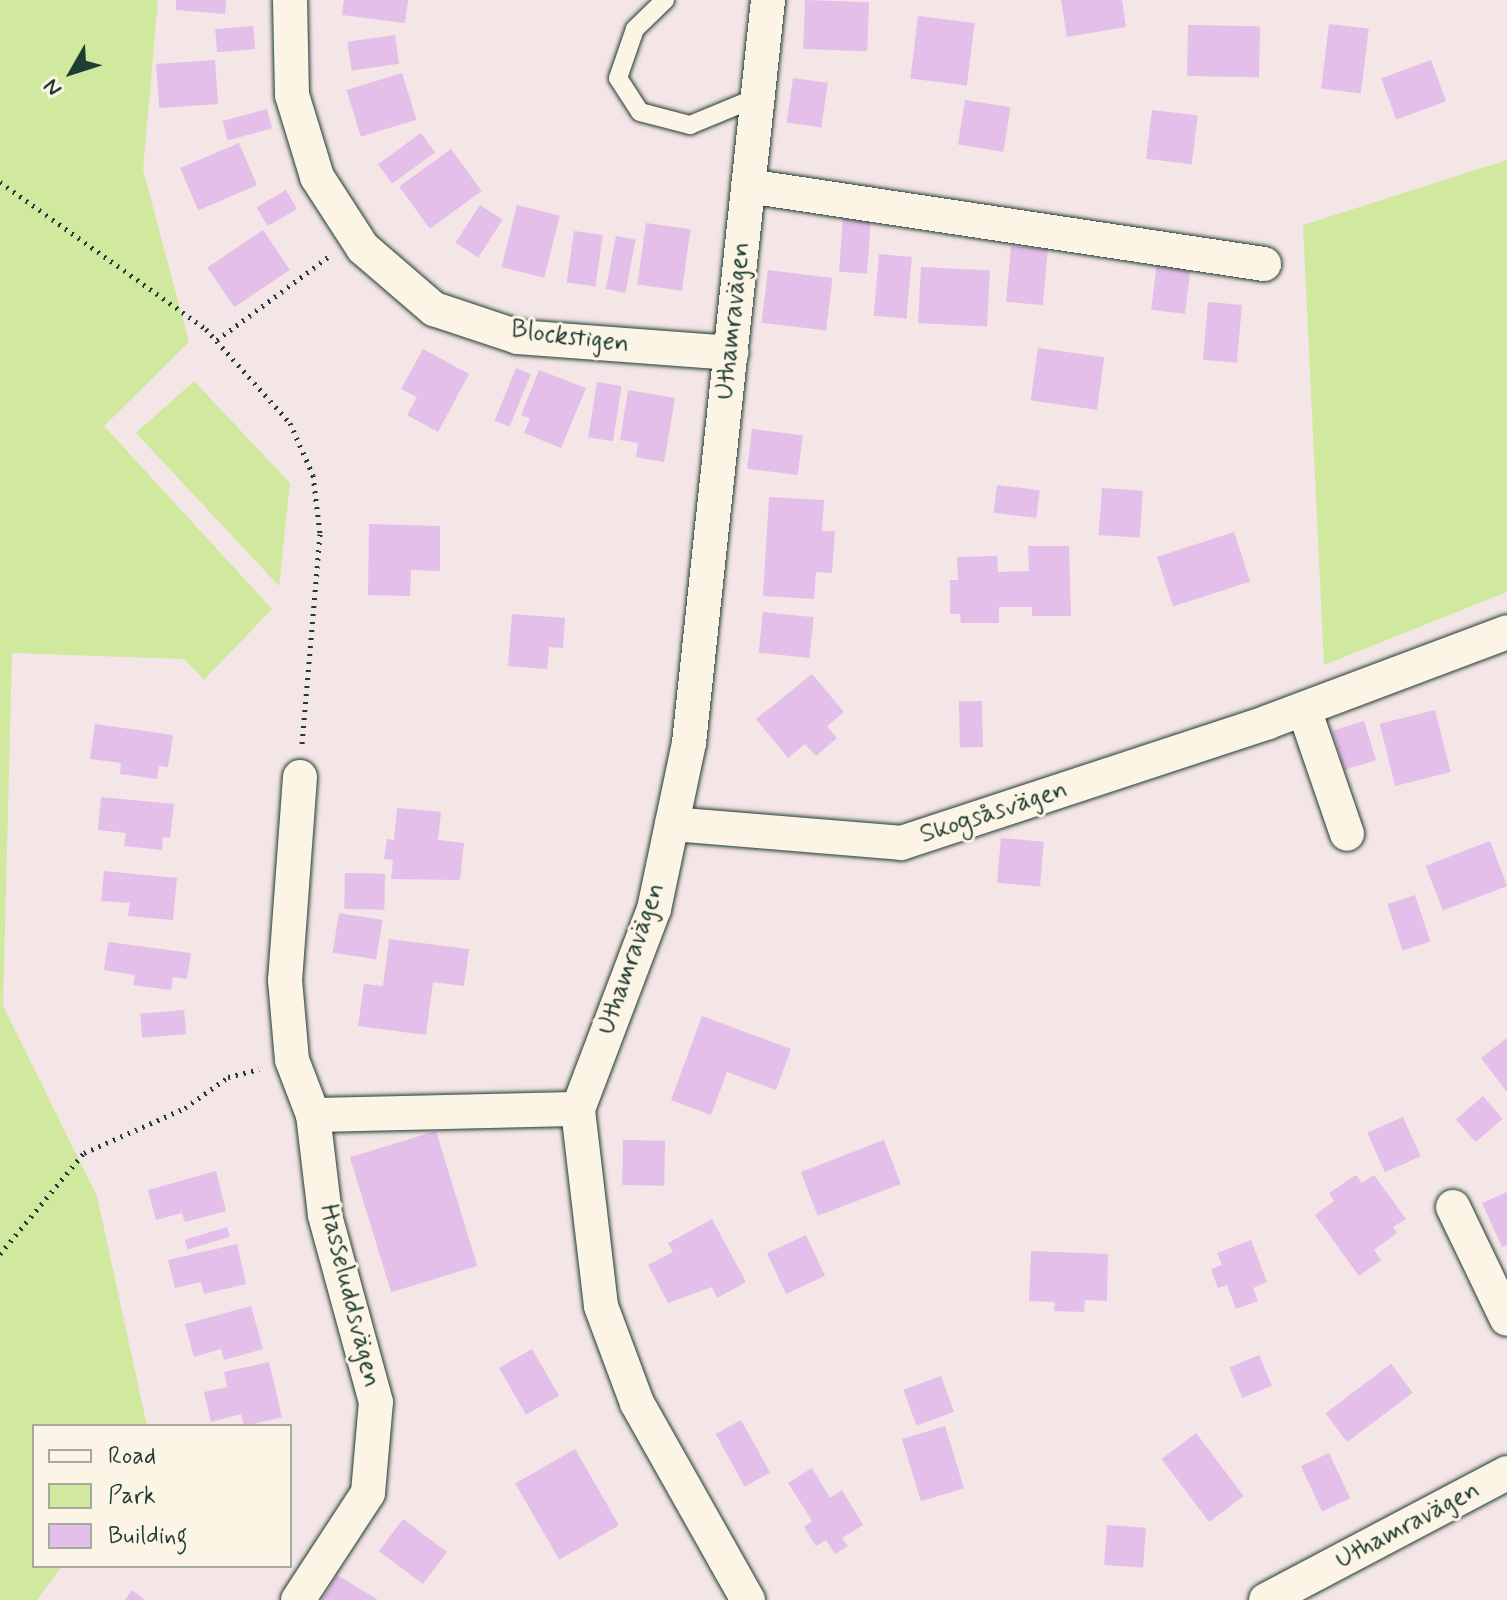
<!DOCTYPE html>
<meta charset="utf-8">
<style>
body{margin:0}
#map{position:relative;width:1507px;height:1600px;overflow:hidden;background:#f4e5e6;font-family:Mynerve,sans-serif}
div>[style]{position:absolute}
.green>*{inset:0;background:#d0e99e}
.building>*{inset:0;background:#e3bfe9;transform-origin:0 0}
.path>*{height:5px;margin-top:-2.5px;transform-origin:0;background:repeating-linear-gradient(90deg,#1f3d34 0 2px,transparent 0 8px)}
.roads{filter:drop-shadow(0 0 2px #1f3d34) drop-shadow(0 0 2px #1f3d34)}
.service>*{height:18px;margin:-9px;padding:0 9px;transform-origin:9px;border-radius:9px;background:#fcf5e5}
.minor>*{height:34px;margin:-17px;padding:0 17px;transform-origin:17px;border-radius:17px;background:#fcf5e5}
span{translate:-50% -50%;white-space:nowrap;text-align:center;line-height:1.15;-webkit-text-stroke:6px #fcf5e5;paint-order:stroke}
.street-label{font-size:26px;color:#1f3d34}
.legend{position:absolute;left:32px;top:1424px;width:260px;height:144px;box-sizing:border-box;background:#fcf5e5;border:2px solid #a4ab9e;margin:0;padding:10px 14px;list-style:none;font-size:24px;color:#1f3d34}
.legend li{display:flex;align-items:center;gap:16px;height:40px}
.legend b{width:40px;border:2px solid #a4ab9e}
.north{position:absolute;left:32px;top:32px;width:80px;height:80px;-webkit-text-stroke:6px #fcf5e5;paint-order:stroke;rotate:231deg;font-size:22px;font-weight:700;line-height:32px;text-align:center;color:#1f3d34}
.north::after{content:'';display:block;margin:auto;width:28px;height:36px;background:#1f3d34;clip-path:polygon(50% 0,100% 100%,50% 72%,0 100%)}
</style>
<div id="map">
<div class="green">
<i style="clip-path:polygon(0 0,158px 0,143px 170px,189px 342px,104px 426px,272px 609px,204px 680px,184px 659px,12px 653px,3px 1006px,97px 1196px,147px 1426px,34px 1426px,34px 1566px,62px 1566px,37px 1600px,0 1600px)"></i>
<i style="clip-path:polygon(1507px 160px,1507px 592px,1324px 665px,1303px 225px)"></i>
<i style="clip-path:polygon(194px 381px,290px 483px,279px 586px,136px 433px)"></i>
</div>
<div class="building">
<i style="clip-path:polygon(176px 0,226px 0,225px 14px,176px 10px)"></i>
<i style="clip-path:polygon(344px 0,408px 0,405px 23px,342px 15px)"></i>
<i style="left:805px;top:0;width:64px;height:49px;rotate:2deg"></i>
<i style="clip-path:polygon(1061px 0,1122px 0,1126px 27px,1067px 37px)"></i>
<i style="left:918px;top:16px;width:57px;height:63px;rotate:7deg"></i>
<i style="left:1329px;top:24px;width:40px;height:65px;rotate:7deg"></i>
<i style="left:1188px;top:25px;width:72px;height:51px;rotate:1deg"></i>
<i style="left:253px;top:26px;width:23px;height:38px;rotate:85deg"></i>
<i style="left:395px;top:35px;width:29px;height:48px;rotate:82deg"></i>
<i style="left:215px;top:60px;width:44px;height:59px;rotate:86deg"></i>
<i style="left:1431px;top:60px;width:44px;height:53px;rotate:70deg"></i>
<i style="left:402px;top:73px;width:49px;height:58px;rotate:73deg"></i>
<i style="left:793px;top:78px;width:35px;height:45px;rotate:8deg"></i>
<i style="left:965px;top:100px;width:46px;height:45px;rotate:9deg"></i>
<i style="left:267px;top:109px;width:20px;height:46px;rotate:75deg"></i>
<i style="left:1152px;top:110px;width:46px;height:49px;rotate:7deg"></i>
<i style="left:421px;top:133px;width:24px;height:53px;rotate:54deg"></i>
<i style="left:239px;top:143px;width:46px;height:64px;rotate:67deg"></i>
<i style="left:451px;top:149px;width:52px;height:64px;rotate:54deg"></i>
<i style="left:286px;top:190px;width:22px;height:34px;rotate:60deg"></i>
<i style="left:480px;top:205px;width:27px;height:45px;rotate:33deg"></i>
<i style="left:517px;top:205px;width:44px;height:64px;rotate:14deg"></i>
<i style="left:843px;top:216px;width:28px;height:56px;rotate:4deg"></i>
<i style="left:646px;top:223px;width:45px;height:62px;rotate:8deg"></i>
<i style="left:263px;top:230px;width:48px;height:67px;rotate:56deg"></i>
<i style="left:574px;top:231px;width:29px;height:52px;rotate:8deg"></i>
<i style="left:616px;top:236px;width:20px;height:54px;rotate:11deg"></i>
<i style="left:1011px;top:246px;width:37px;height:56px;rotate:5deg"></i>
<i style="left:879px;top:254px;width:33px;height:62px;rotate:5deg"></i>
<i style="left:1157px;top:262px;width:34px;height:48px;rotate:7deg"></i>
<i style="left:921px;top:267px;width:69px;height:56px;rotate:3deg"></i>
<i style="left:768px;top:270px;width:65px;height:53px;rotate:7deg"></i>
<i style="left:1208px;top:302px;width:34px;height:58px;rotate:5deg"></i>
<i style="left:1038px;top:348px;width:67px;height:53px;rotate:8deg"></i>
<i style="clip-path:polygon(423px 349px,469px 374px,438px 432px,407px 415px,417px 397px,401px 389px)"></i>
<i style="left:516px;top:368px;width:16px;height:57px;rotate:22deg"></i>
<i style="clip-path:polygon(539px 370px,586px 388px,561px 448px,524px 433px,530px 418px,521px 415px)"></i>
<i style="left:597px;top:382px;width:25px;height:56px;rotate:9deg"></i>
<i style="clip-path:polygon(628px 390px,675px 398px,664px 462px,636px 457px,638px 443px,620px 440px)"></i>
<i style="left:752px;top:429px;width:51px;height:40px;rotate:7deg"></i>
<i style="left:997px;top:485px;width:43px;height:28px;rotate:7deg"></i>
<i style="left:1102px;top:488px;width:41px;height:47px;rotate:4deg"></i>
<i style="clip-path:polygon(769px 497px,824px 500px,822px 531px,835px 531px,832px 573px,816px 572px,814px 599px,763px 596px)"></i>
<i style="clip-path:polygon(369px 524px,440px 526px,440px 571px,411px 570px,410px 596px,368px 595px)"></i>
<i style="left:1234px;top:532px;width:52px;height:81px;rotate:72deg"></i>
<i style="clip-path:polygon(1028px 546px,1069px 546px,1071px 616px,1032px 616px,1032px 607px,999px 607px,999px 623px,961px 623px,960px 614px,950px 614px,950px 580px,958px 580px,957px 557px,997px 556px,998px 572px,1029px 571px)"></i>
<i style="left:763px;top:612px;width:51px;height:41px;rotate:6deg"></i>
<i style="clip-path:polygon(512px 614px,565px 618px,563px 648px,549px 647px,547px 669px,508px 666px)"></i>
<i style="clip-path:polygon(812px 674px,844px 712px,827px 726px,837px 738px,816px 756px,805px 744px,788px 758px,756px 719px)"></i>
<i style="left:982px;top:701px;width:46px;height:23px;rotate:89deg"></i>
<i style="left:1435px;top:710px;width:64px;height:57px;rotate:76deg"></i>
<i style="left:1364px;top:721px;width:41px;height:33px;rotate:73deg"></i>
<i style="clip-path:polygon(95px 724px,173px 735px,168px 767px,159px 766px,157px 779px,120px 774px,121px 763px,90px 759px)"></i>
<i style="clip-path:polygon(101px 797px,174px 804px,170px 838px,163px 837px,162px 850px,124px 846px,126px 833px,98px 830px)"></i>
<i style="clip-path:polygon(397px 808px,441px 812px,438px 840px,464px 843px,460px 880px,391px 879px,393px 860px,384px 859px,387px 839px,394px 840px)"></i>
<i style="left:1001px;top:838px;width:43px;height:45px;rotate:5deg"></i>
<i style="left:1490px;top:841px;width:48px;height:69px;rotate:69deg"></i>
<i style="clip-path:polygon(104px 871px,177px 878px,173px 920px,128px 916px,130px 903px,101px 901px)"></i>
<i style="left:345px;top:873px;width:40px;height:36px;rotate:1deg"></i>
<i style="left:1415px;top:895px;width:49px;height:29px;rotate:72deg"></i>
<i style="left:339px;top:913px;width:44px;height:40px;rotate:9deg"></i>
<i style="clip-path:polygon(389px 939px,469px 949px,464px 986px,433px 982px,426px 1035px,358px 1026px,364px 984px,383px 986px)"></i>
<i style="clip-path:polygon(108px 942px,191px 953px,187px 979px,173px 977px,171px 990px,133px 985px,135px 975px,104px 970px)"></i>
<i style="left:184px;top:1010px;width:24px;height:44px;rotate:85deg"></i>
<i style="clip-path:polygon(702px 1016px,791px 1049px,776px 1090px,727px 1072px,711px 1115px,671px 1100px)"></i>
<i style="clip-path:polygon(1507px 1038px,1507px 1092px,1481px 1058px)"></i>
<i style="left:1483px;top:1096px;width:30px;height:36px;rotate:49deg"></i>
<i style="left:1403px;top:1117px;width:43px;height:39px;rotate:66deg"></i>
<i style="left:436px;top:1131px;width:141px;height:90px;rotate:73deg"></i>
<i style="left:623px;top:1140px;width:42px;height:45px;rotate:1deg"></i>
<i style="left:884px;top:1140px;width:47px;height:89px;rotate:69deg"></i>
<i style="clip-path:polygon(216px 1171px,226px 1211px,185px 1222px,182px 1213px,156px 1220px,148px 1190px)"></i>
<i style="clip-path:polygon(1356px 1175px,1362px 1183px,1374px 1175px,1406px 1219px,1393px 1227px,1397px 1233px,1374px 1250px,1381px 1260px,1359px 1276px,1315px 1215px,1334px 1201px,1329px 1193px)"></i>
<i style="clip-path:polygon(1507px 1192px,1507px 1245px,1502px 1247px,1482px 1203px)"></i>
<i style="clip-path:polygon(712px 1219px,746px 1282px,717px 1298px,712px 1287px,668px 1303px,648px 1265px,673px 1252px,668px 1243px)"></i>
<i style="left:227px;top:1227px;width:10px;height:44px;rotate:73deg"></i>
<i style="left:806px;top:1235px;width:45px;height:43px;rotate:65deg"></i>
<i style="clip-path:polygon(1251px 1240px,1267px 1282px,1253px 1288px,1258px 1301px,1236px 1309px,1227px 1285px,1218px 1288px,1211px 1269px,1222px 1265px,1217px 1253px)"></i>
<i style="clip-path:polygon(237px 1244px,246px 1284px,204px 1294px,201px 1282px,175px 1288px,168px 1260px)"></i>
<i style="clip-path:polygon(1031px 1251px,1108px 1254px,1107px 1301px,1085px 1300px,1084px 1312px,1054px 1311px,1055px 1302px,1029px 1301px)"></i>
<i style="clip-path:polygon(251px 1306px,263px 1349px,224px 1360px,221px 1349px,194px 1357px,185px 1324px)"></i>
<i style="left:532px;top:1349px;width:54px;height:38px;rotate:60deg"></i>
<i style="left:1259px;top:1355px;width:33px;height:32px;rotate:67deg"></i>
<i style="clip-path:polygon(269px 1362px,282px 1417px,244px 1426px,241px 1414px,211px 1422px,204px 1392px,227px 1387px,224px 1372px)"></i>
<i style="left:1391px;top:1364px;width:36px;height:82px;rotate:53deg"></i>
<i style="left:941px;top:1376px;width:38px;height:40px;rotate:70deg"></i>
<i style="left:741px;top:1420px;width:60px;height:29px;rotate:61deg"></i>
<i style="left:945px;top:1426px;width:65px;height:45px;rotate:73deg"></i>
<i style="left:1196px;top:1433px;width:79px;height:43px;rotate:53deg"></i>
<i style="left:575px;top:1449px;width:88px;height:69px;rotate:60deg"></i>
<i style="left:1329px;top:1453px;width:50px;height:31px;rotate:65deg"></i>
<i style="clip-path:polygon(812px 1468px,830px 1498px,842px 1490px,863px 1525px,842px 1538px,848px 1546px,835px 1554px,826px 1540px,816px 1546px,804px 1527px,812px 1521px,788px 1483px)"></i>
<i style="left:403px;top:1519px;width:55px;height:40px;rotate:37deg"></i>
<i style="left:1107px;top:1525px;width:39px;height:40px;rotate:4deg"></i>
<i style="clip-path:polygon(337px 1575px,378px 1600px,322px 1600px)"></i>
<i style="clip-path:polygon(132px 1590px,145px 1600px,125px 1600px)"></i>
</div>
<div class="path">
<i style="left:0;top:182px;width:253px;rotate:35.5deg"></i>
<i style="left:206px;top:329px;width:126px;rotate:48.2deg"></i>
<i style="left:290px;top:423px;width:57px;rotate:66.1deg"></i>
<i style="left:313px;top:475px;width:59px;rotate:83.2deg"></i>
<i style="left:320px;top:534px;width:212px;rotate:94.9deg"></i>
<i style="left:217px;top:340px;width:139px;rotate:-36.8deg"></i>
<i style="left:0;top:1254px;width:131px;rotate:-50.3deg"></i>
<i style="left:84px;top:1153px;width:111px;rotate:-24deg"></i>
<i style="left:185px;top:1108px;width:53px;rotate:-35.8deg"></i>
<i style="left:228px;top:1077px;width:32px;rotate:-14deg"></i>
</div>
<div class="roads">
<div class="service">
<i style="left:665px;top:0;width:42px;rotate:136deg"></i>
<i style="left:635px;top:29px;width:52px;rotate:109.1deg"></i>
<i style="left:618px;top:78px;width:40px;rotate:57.1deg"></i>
<i style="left:640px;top:112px;width:52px;rotate:14.6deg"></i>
<i style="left:690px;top:125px;width:74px;rotate:-22.4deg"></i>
</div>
<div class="minor">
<i style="left:290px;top:0;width:95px;rotate:88.8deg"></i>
<i style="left:292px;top:95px;width:86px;rotate:73deg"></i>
<i style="left:317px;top:177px;width:85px;rotate:57.1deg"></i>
<i style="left:363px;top:248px;width:94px;rotate:40.7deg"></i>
<i style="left:434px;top:309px;width:89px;rotate:18.4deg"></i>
<i style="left:518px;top:337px;width:214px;rotate:4.3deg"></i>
<i style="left:748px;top:186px;width:522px;rotate:8.6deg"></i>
<i style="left:1304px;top:709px;width:132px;rotate:71deg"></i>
<i style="left:300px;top:777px;width:204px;rotate:94.2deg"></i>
<i style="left:285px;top:980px;width:80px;rotate:85deg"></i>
<i style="left:292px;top:1060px;width:59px;rotate:69.1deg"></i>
<i style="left:672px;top:824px;width:230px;rotate:4.7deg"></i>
<i style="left:901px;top:843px;width:386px;rotate:-18.2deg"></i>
<i style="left:1268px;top:722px;width:255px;rotate:-20.6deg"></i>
<i style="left:1453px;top:1207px;width:124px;rotate:64.3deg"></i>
<i style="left:298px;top:1600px;width:128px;rotate:-56.8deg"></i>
<i style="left:368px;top:1493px;width:91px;rotate:-85deg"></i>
<i style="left:376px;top:1402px;width:194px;rotate:-105.3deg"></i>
<i style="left:325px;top:1215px;width:101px;rotate:-96.8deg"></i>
<i style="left:313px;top:1115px;width:265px;rotate:-1.3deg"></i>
<i style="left:748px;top:1600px;width:226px;rotate:-119.4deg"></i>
<i style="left:637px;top:1403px;width:103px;rotate:-110.4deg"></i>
<i style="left:601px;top:1306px;width:198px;rotate:-96.7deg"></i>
<i style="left:578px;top:1109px;width:214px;rotate:-69.2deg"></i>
<i style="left:654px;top:909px;width:170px;rotate:-78.1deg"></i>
<i style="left:689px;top:743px;width:747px;rotate:-83.93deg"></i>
<i style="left:1266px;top:1600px;width:272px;rotate:-27.8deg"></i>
</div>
</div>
<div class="street-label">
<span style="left:734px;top:321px;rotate:-84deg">Uthamravägen</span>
<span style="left:570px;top:338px;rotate:7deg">Blockstigen</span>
<span style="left:994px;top:813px;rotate:-18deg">Skogsåsvägen</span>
<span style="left:632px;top:959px;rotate:-71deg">Uthamravägen</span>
<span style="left:349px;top:1296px;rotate:76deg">Hasseluddsvägen</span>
<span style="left:1408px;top:1526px;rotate:-28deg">Uthamravägen</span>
</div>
<ul class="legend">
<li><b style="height:10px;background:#fcf5e5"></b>Road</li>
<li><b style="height:22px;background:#d0e99e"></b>Park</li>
<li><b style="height:22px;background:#e3bfe9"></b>Building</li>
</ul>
<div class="north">N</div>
</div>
